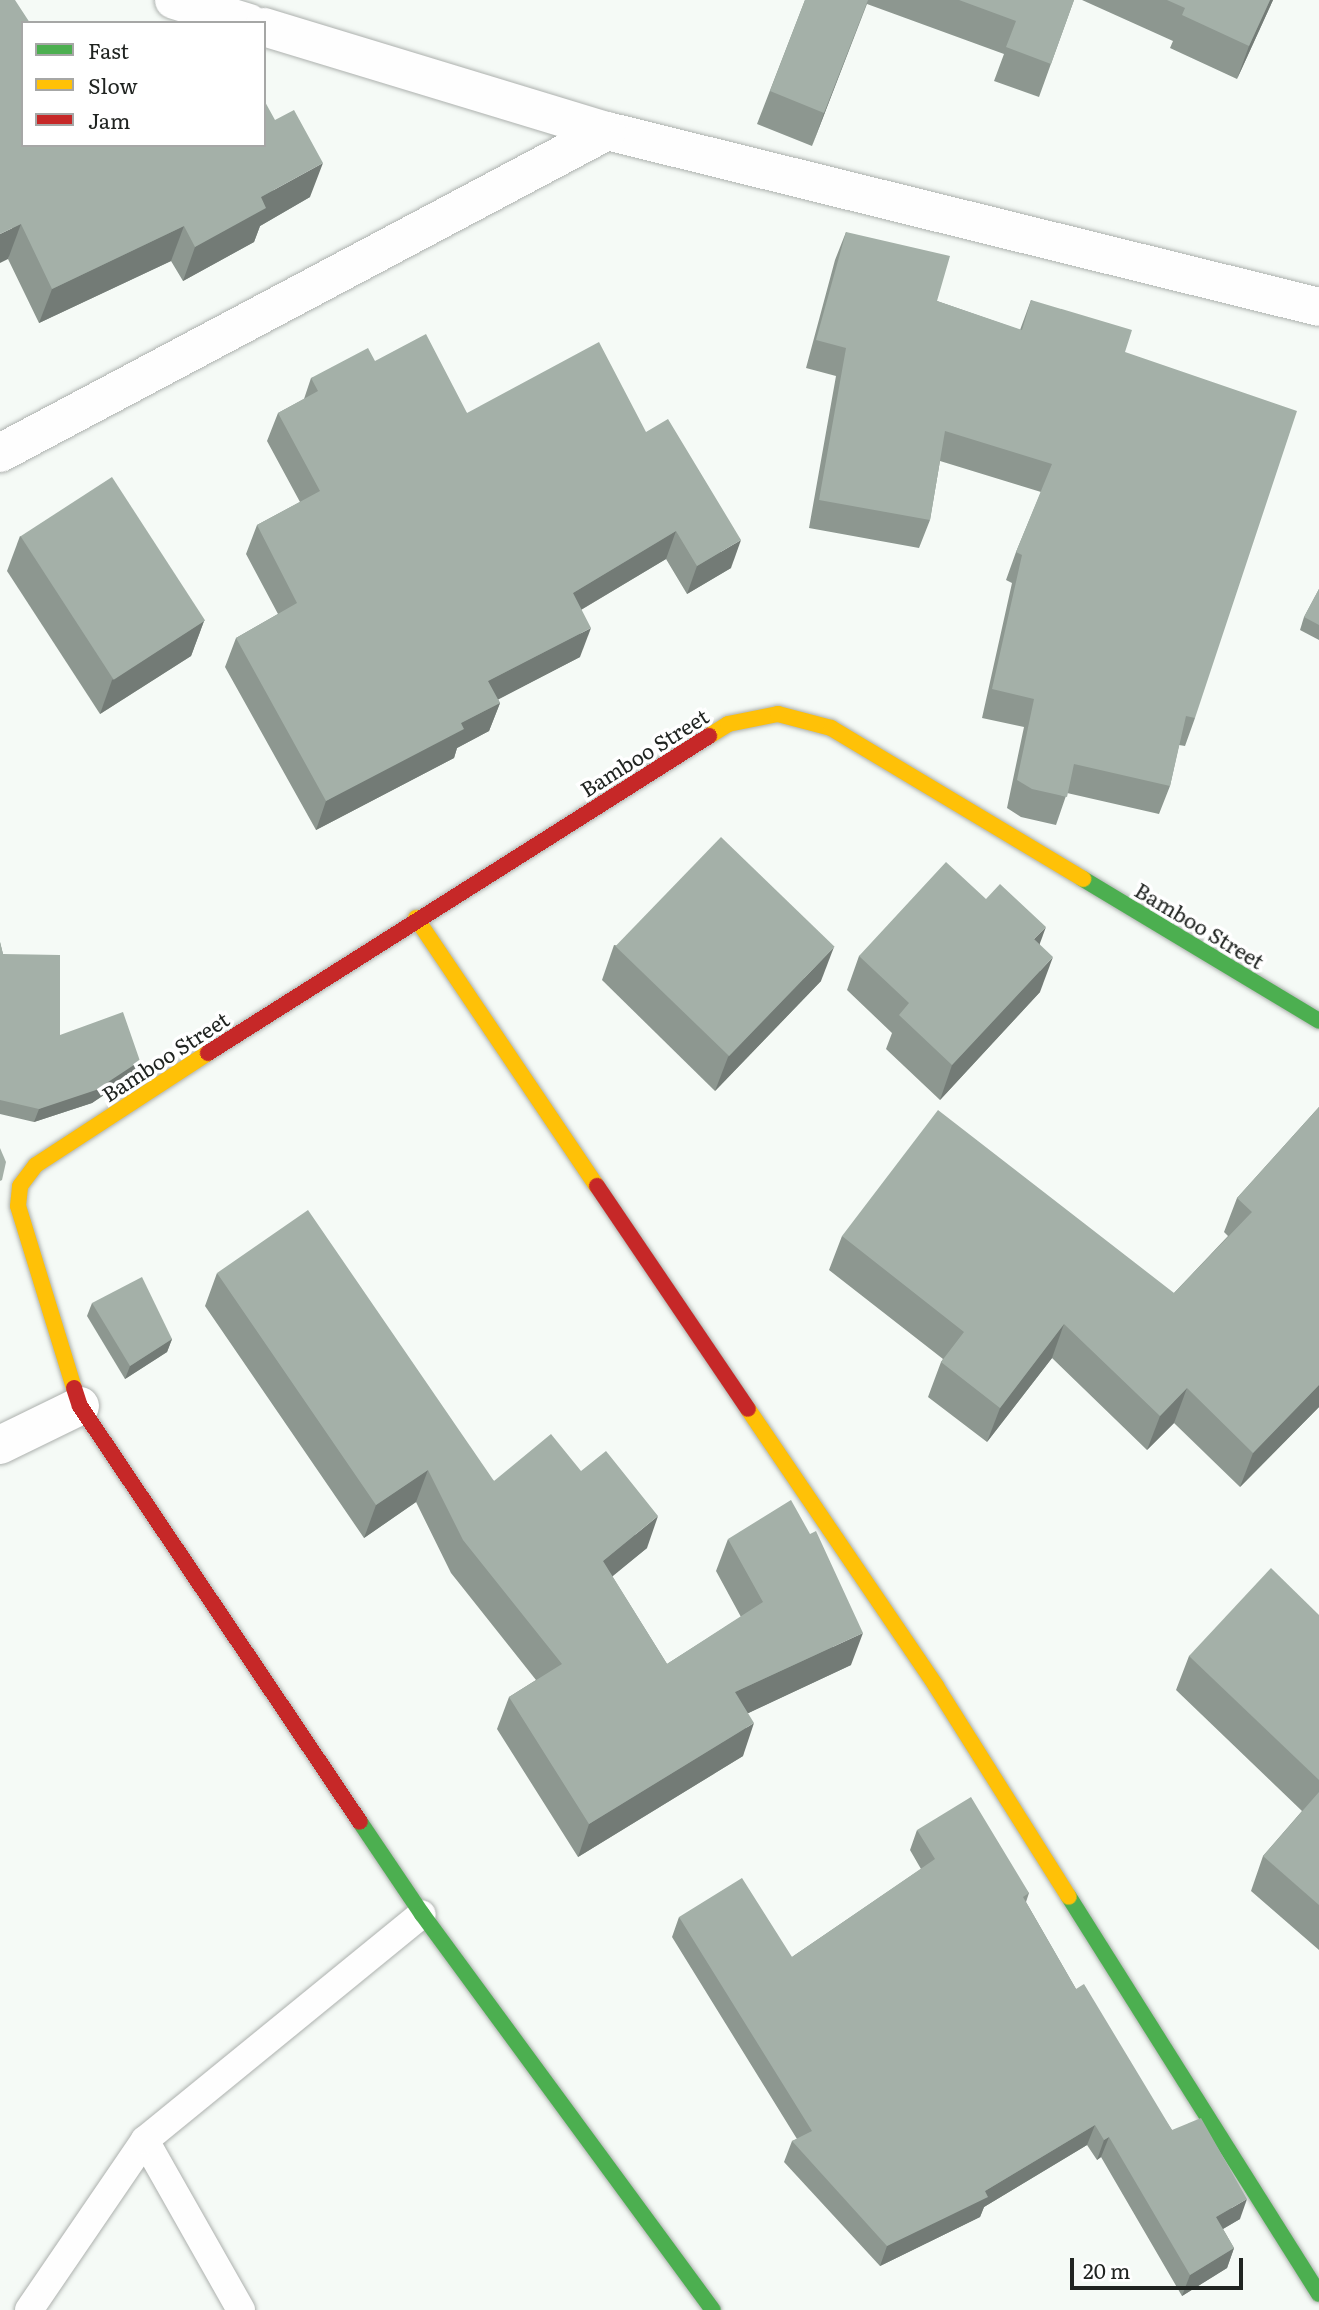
<!DOCTYPE html>
<style>
body{margin:0}
#map{position:relative;width:1319px;height:2310px;overflow:hidden;background:#f5faf6;font-family:Literata,serif}
div>[style]{position:absolute}
.roads{filter:drop-shadow(0 0 2px #adb1ae) drop-shadow(0 0 2px #adb1ae)}
.lane>*{height:28px;margin:-14px;padding:0 14px;transform-origin:14px;border-radius:14px;background:#fefefe}
.street>*{height:38px;margin:-19px;padding:0 19px;transform-origin:19px;border-radius:19px;background:#fefefe}
.fast>*{height:16px;margin:-8px;padding:0 8px;transform-origin:8px;border-radius:8px;background:#4caf50}
.slow>*{height:16px;margin:-8px;padding:0 8px;transform-origin:8px;border-radius:8px;background:#ffc107}
.jam>*{height:16px;margin:-8px;padding:0 8px;transform-origin:8px;border-radius:8px;background:#c62828}
.wall>*{inset:0;background:#8d9790}
.shaded-wall>*{inset:0;background:#737b76}
.building>*{inset:0;background:#a4b0a8;transform-origin:0 0}
span{translate:-50% -50%;white-space:nowrap;text-align:center;line-height:1.15;-webkit-text-stroke:7px #fff;paint-order:stroke}
.street-label{font-size:21px;color:#202421}
.legend{position:absolute;left:21px;top:21px;width:245px;height:126px;box-sizing:border-box;background:#fff;border:2px solid #a6a7a6;margin:0;padding:9px 12px;list-style:none;font-size:21px;color:#202421}
.legend li{display:flex;align-items:center;gap:14px;height:35px}
.legend b{width:35px;border:2px solid #a6a7a6}
.scale{position:absolute;left:1070px;top:2258px;width:173px;height:32px;box-sizing:border-box;border:4px solid #202421;border-top:0;padding-left:9px;font-size:21px;line-height:24px;white-space:nowrap;color:#202421;-webkit-text-stroke:5px #fff;paint-order:stroke}
</style>
<div id="map">
<div class="roads">
<div class="lane">
<i style="left:29px;top:2310px;width:206px;rotate:-55.7deg"></i>
<i style="left:241px;top:2310px;width:195px;rotate:-119.5deg"></i>
<i style="left:145px;top:2140px;width:357px;rotate:-39.2deg"></i>
</div>
<div class="street">
<i style="left:174px;top:0;width:78px;rotate:17deg"></i>
<i style="left:264px;top:27px;width:358px;rotate:16.9deg"></i>
<i style="left:607px;top:131px;width:733px;rotate:13.88deg"></i>
<i style="left:0;top:453px;width:687px;rotate:-27.94deg"></i>
<i style="left:0;top:1445px;width:89px;rotate:-26deg"></i>
</div>
<div class="fast">
<i style="left:1083px;top:879px;width:275px;rotate:31deg"></i>
<i style="left:360px;top:1822px;width:111px;rotate:56deg"></i>
<i style="left:422px;top:1914px;width:491px;rotate:53.7deg"></i>
<i style="left:1069px;top:1897px;width:469px;rotate:57.8deg"></i>
</div>
<div class="slow">
<i style="left:709px;top:736px;width:22px;rotate:-32deg"></i>
<i style="left:728px;top:724px;width:51px;rotate:-11.3deg"></i>
<i style="left:778px;top:714px;width:55px;rotate:14.8deg"></i>
<i style="left:831px;top:728px;width:294px;rotate:30.9deg"></i>
<i style="left:416px;top:918px;width:323px;rotate:56deg"></i>
<i style="left:74px;top:1388px;width:190px;rotate:-107.1deg"></i>
<i style="left:18px;top:1206px;width:20px;rotate:-84deg"></i>
<i style="left:20px;top:1186px;width:26px;rotate:-53deg"></i>
<i style="left:36px;top:1165px;width:205px;rotate:-33.1deg"></i>
<i style="left:748px;top:1409px;width:335px;rotate:55.8deg"></i>
<i style="left:936px;top:1686px;width:249px;rotate:57.8deg"></i>
</div>
<div class="jam">
<i style="left:208px;top:1053px;width:593px;rotate:-32.32deg"></i>
<i style="left:597px;top:1186px;width:269px;rotate:55.9deg"></i>
<i style="left:74px;top:1388px;width:19px;rotate:72deg"></i>
<i style="left:80px;top:1406px;width:501px;rotate:56.06deg"></i>
</div>
</div>
<div class="wall">
<i style="clip-path:polygon(805px 0,1074px 0,1039px 97px,994px 81px,1004px 54px,867px 4px,812px 146px,757px 124px)"></i>
<i style="clip-path:polygon(1082px 0,1273px 0,1237px 79px,1170px 48px,1173px 41px)"></i>
<i style="clip-path:polygon(23px 145px,310px 197px,260px 226px,254px 242px,183px 281px,171px 261px,39px 323px,8px 259px)"></i>
<i style="clip-path:polygon(846px 232px,937px 301px,1020px 330px,1031px 300px,1125px 352px,1195px 718px,1185px 746px,1179px 745px,1170px 786px,1159px 814px,1067px 793px,1056px 825px,1021px 817px,1007px 808px,1024px 727px,982px 718px,1012px 583px,1006px 580px,1016px 552px,1041px 492px,940px 461px,930px 520px,919px 548px,809px 528px,836px 376px,806px 368px,835px 260px)"></i>
<i style="clip-path:polygon(375px 361px,467px 413px,646px 432px,731px 568px,687px 594px,666px 559px,581px 610px,580px 657px,498px 699px,500px 703px,489px 731px,457px 748px,454px 758px,316px 830px,225px 667px,236px 638px,278px 614px,246px 554px,257px 525px,300px 502px,267px 441px,278px 413px,304px 399px,311px 378px)"></i>
<i style="clip-path:polygon(20px 536px,204px 621px,191px 656px,100px 714px,7px 571px)"></i>
<i style="clip-path:polygon(1319px 589px,1319px 640px,1300px 630px,1304px 617px)"></i>
<i style="clip-path:polygon(986px 899px,1040px 944px,1040px 992px,940px 1100px,886px 1049px,892px 1033px,847px 990px,859px 956px)"></i>
<i style="clip-path:polygon(0 942px,3px 954px,60px 1035px,140px 1061px,135px 1074px,92px 1103px,34px 1122px,0 1114px)"></i>
<i style="clip-path:polygon(614px 945px,821px 981px,715px 1091px,602px 980px)"></i>
<i style="clip-path:polygon(1319px 1107px,1319px 1407px,1240px 1487px,1174px 1423px,1147px 1450px,1052px 1358px,987px 1442px,928px 1397px,941px 1362px,943px 1359px,829px 1270px,842px 1236px,1174px 1293px,1228px 1236px,1224px 1232px,1237px 1198px)"></i>
<i style="clip-path:polygon(217px 1273px,494px 1481px,581px 1471px,647px 1548px,612px 1576px,667px 1664px,741px 1617px,716px 1571px,728px 1539px,851px 1665px,748px 1713px,743px 1756px,578px 1857px,497px 1729px,509px 1697px,536px 1680px,451px 1573px,416px 1502px,364px 1538px,205px 1306px)"></i>
<i style="clip-path:polygon(92px 1303px,172px 1339px,167px 1352px,125px 1379px,87px 1316px)"></i>
<i style="clip-path:polygon(1319px 1615px,1319px 1950px,1251px 1891px,1263px 1856px,1302px 1811px,1176px 1690px,1189px 1656px)"></i>
<i style="clip-path:polygon(917px 1830px,1029px 1893px,1026px 1902px,1076px 1989px,1172px 2130px,1240px 2219px,1223px 2229px,1234px 2248px,1227px 2268px,1182px 2296px,1101px 2157px,1097px 2160px,1087px 2145px,984px 2207px,980px 2217px,880px 2266px,784px 2162px,792px 2141px,797px 2139px,672px 1937px,679px 1917px,792px 1957px,921px 1869px,910px 1850px)"></i>
</div>
<div class="shaded-wall">
<i style="clip-path:polygon(868px 0,812px 146px,824px 113px)"></i>
<i style="clip-path:polygon(1270px 0,1273px 0,1237px 79px,1249px 46px)"></i>
<i style="clip-path:polygon(323px 163px,310px 197px,260px 226px,254px 242px,183px 281px,195px 247px,261px 197px)"></i>
<i style="clip-path:polygon(21px 224px,8px 259px,0 263px,0 234px)"></i>
<i style="clip-path:polygon(184px 226px,171px 261px,39px 323px,52px 289px)"></i>
<i style="clip-path:polygon(676px 531px,666px 559px,562px 621px,573px 593px)"></i>
<i style="clip-path:polygon(741px 540px,731px 568px,687px 594px,697px 566px)"></i>
<i style="clip-path:polygon(204px 621px,191px 656px,100px 714px,112px 680px)"></i>
<i style="clip-path:polygon(591px 628px,580px 657px,478px 710px,488px 681px)"></i>
<i style="clip-path:polygon(500px 703px,489px 731px,457px 748px,454px 758px,316px 830px,326px 801px,461px 723px)"></i>
<i style="clip-path:polygon(1046px 927px,1033px 962px,1034px 939px)"></i>
<i style="clip-path:polygon(834px 947px,821px 981px,715px 1091px,728px 1057px)"></i>
<i style="clip-path:polygon(1053px 957px,1040px 992px,940px 1100px,952px 1065px)"></i>
<i style="clip-path:polygon(140px 1061px,135px 1074px,92px 1103px,34px 1122px,39px 1109px)"></i>
<i style="clip-path:polygon(1064px 1324px,1052px 1358px,987px 1442px,1000px 1408px)"></i>
<i style="clip-path:polygon(172px 1339px,167px 1352px,125px 1379px,130px 1366px)"></i>
<i style="clip-path:polygon(1319px 1385px,1319px 1407px,1240px 1487px,1253px 1453px)"></i>
<i style="clip-path:polygon(1187px 1388px,1174px 1423px,1147px 1450px,1160px 1416px)"></i>
<i style="clip-path:polygon(428px 1470px,416px 1502px,364px 1538px,376px 1505px)"></i>
<i style="clip-path:polygon(658px 1516px,647px 1548px,591px 1594px,603px 1561px)"></i>
<i style="clip-path:polygon(863px 1633px,851px 1665px,723px 1725px,735px 1692px)"></i>
<i style="clip-path:polygon(754px 1723px,743px 1756px,578px 1857px,589px 1824px)"></i>
<i style="clip-path:polygon(1095px 2125px,1087px 2145px,984px 2207px,980px 2217px,880px 2266px,887px 2246px,985px 2191px)"></i>
<i style="clip-path:polygon(1109px 2137px,1101px 2157px,1097px 2160px,1104px 2140px)"></i>
<i style="clip-path:polygon(1247px 2199px,1240px 2219px,1209px 2237px,1216px 2217px)"></i>
<i style="clip-path:polygon(1234px 2248px,1227px 2268px,1182px 2296px,1190px 2275px)"></i>
</div>
<div class="building">
<i style="clip-path:polygon(0 0,15px 0,30px 23px,23px 23px,23px 145px,264px 145px,264px 100px,275px 120px,294px 110px,323px 163px,261px 197px,266px 208px,195px 247px,184px 226px,52px 289px,21px 224px,0 234px)"></i>
<i style="clip-path:polygon(805px 0,868px 0,824px 113px,770px 91px)"></i>
<i style="clip-path:polygon(959px 0,1074px 0,1051px 64px,1006px 47px,1016px 21px)"></i>
<i style="clip-path:polygon(1167px 0,1270px 0,1249px 46px,1182px 15px,1185px 8px)"></i>
<i style="clip-path:polygon(846px 232px,950px 256px,937px 301px,1022px 330px,1031px 300px,1132px 330px,1125px 352px,1297px 411px,1195px 718px,1186px 716px,1170px 786px,1074px 764px,1067px 797px,1032px 789px,1017px 780px,1034px 699px,992px 689px,1022px 555px,1016px 552px,1052px 464px,945px 431px,930px 520px,819px 500px,846px 348px,816px 340px)"></i>
<i style="clip-path:polygon(426px 334px,467px 413px,599px 342px,646px 432px,668px 419px,741px 540px,697px 566px,676px 531px,573px 593px,591px 628px,488px 681px,500px 703px,461px 723px,464px 729px,326px 801px,236px 638px,297px 603px,257px 525px,320px 491px,278px 413px,318px 391px,311px 378px,368px 348px,375px 361px)"></i>
<i style="left:112px;top:477px;width:171px;height:109px;rotate:57deg"></i>
<i style="clip-path:polygon(1319px 589px,1319px 625px,1304px 617px)"></i>
<i style="left:721px;top:837px;width:158px;height:152px;rotate:44deg"></i>
<i style="clip-path:polygon(946px 862px,986px 899px,1000px 884px,1046px 927px,1034px 939px,1053px 957px,952px 1065px,899px 1015px,909px 1003px,859px 956px)"></i>
<i style="clip-path:polygon(0 942px,3px 954px,60px 955px,60px 1035px,123px 1012px,140px 1061px,96px 1090px,39px 1109px,0 1100px)"></i>
<i style="clip-path:polygon(1319px 1107px,1319px 1385px,1253px 1453px,1187px 1388px,1160px 1416px,1064px 1324px,1000px 1408px,941px 1362px,964px 1332px,842px 1236px,938px 1110px,1174px 1293px,1252px 1212px,1237px 1198px)"></i>
<i style="clip-path:polygon(0 1148px,6px 1162px,2px 1180px,0 1181px)"></i>
<i style="clip-path:polygon(308px 1210px,494px 1481px,551px 1434px,581px 1471px,606px 1451px,658px 1516px,603px 1561px,667px 1664px,763px 1602px,728px 1539px,791px 1500px,810px 1534px,816px 1531px,863px 1633px,735px 1692px,754px 1723px,589px 1824px,509px 1697px,562px 1664px,463px 1540px,428px 1470px,376px 1505px,217px 1273px)"></i>
<i style="clip-path:polygon(142px 1277px,172px 1339px,130px 1366px,92px 1303px)"></i>
<i style="clip-path:polygon(1271px 1568px,1319px 1615px,1319px 1780px,1189px 1656px)"></i>
<i style="clip-path:polygon(1319px 1792px,1319px 1905px,1263px 1856px)"></i>
<i style="clip-path:polygon(971px 1797px,1029px 1893px,1023px 1897px,1076px 1989px,1084px 1984px,1172px 2130px,1201px 2118px,1247px 2199px,1216px 2217px,1234px 2248px,1190px 2275px,1109px 2137px,1104px 2140px,1095px 2125px,985px 2191px,988px 2197px,887px 2246px,792px 2141px,812px 2131px,679px 1917px,742px 1878px,792px 1957px,935px 1859px,917px 1830px)"></i>
</div>
<div class="street-label">
<span style="left:644px;top:752px;rotate:-32deg">Bamboo Street</span>
<span style="left:1200px;top:925px;rotate:31deg">Bamboo Street</span>
<span style="left:165px;top:1056px;rotate:-33deg">Bamboo Street</span>
</div>
<ul class="legend">
<li><b style="height:9px;background:#4caf50"></b>Fast</li>
<li><b style="height:9px;background:#ffc107"></b>Slow</li>
<li><b style="height:9px;background:#c62828"></b>Jam</li>
</ul>
<div class="scale">20 m</div>
</div>
